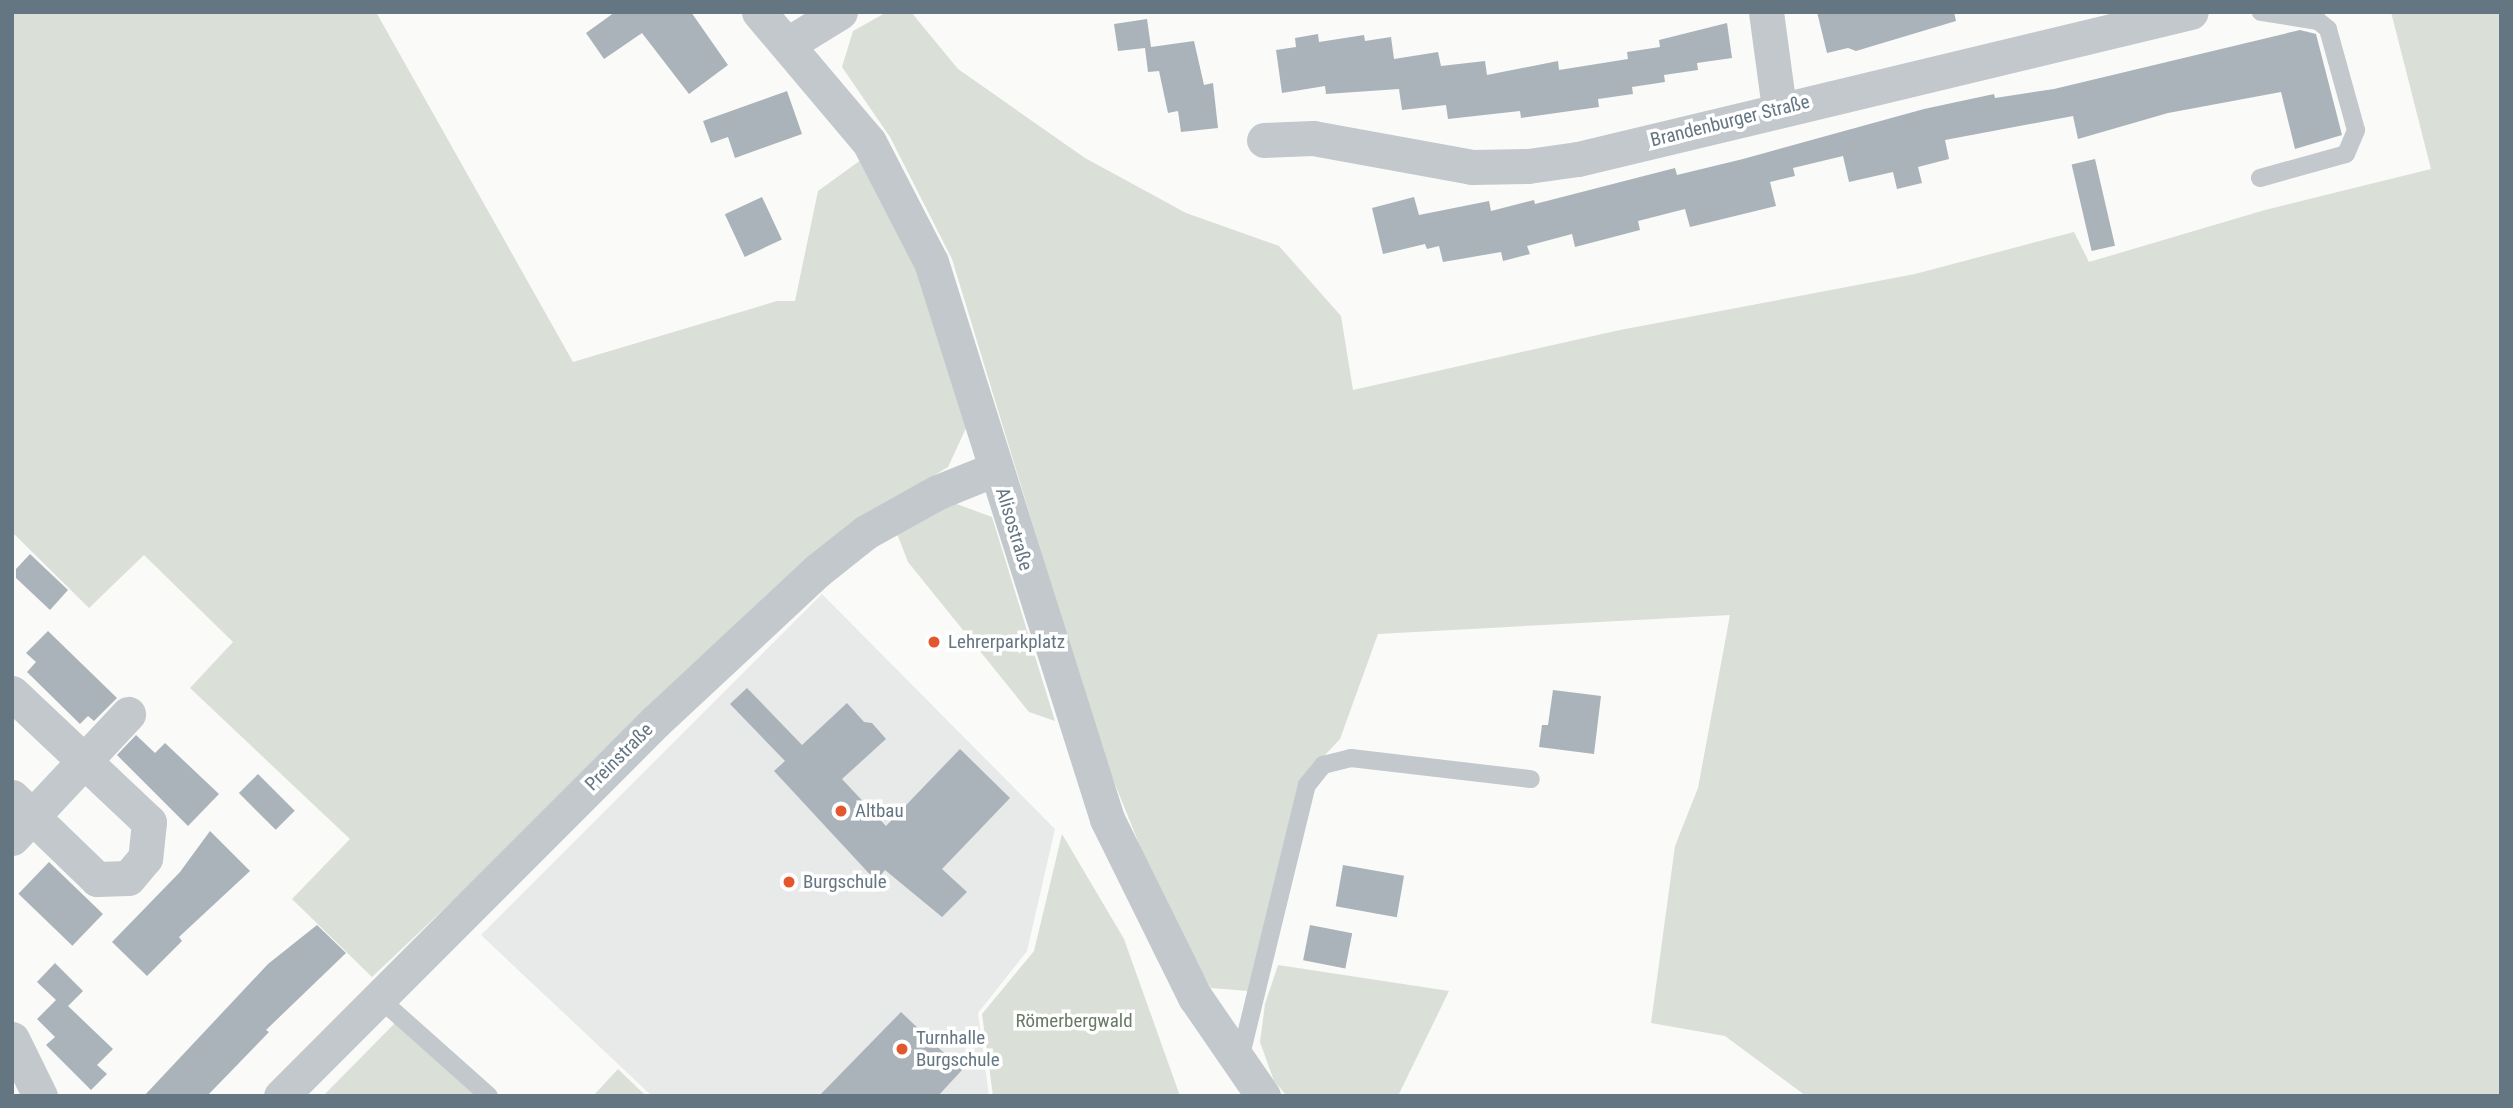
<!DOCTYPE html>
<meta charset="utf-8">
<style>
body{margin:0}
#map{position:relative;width:2513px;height:1108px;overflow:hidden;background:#fafaf8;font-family:"Roboto Condensed",sans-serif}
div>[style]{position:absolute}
.built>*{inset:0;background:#e8e9e9}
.green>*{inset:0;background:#dadfd7}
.building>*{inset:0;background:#aab3b9;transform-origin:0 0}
.service>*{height:18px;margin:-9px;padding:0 9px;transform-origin:9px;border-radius:9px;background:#c3c8cc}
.minor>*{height:35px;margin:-17.5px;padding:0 17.5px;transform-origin:17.5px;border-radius:17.5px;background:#c3c8cc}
.dots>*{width:19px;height:19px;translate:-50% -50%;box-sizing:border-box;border:4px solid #fff;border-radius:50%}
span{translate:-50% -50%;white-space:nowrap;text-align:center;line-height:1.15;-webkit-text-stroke:7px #fff;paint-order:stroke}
.street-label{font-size:19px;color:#657683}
.poi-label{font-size:19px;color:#657683}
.left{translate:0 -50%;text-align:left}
.park-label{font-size:19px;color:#687a64}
.frame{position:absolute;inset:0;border:14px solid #657683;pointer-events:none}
</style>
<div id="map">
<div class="built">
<i style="clip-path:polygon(822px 594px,1055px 829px,1027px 951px,978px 1013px,989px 1096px,652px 1096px,481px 935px)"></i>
</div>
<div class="green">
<i style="clip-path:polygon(12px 12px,376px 12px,573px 362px,777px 301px,795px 301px,818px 191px,865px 157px,919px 270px,967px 426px,948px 467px,847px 528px,372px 977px,292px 899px,350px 839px,190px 688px,233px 642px,144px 555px,89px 608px,12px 532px)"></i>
<i style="clip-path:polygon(887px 12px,911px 12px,958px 69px,1085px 158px,1186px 213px,1279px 246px,1341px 316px,1353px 390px,1620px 330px,1915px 274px,2074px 232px,2089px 262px,2265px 210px,2431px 169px,2391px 12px,2501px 12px,2501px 1096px,1806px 1096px,1725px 1036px,1651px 1023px,1675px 846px,1698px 788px,1730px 615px,1378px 634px,1340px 739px,1298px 784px,1248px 991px,1211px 988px,1167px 913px,1102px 752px,952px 259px,890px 137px,842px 67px,853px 31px)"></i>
<i style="clip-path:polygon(951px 502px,992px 517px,1055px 721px,1029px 712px,908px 562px,896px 531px)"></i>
<i style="clip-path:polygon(1062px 834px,1124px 939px,1180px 1096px,993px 1096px,982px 1014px,1034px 951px)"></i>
<i style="clip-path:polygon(1278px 965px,1449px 991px,1398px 1096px,1287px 1096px,1274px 1081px,1260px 1042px,1265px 1004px)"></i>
<i style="clip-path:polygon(396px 1022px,481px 1096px,323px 1096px)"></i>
<i style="clip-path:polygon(618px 1069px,646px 1096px,593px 1096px)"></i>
</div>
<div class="building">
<i style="clip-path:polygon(615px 12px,691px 12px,728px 65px,689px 94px,642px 33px,604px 59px,586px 33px)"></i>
<i style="clip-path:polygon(1817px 12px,1954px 12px,1956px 21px,1856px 51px,1848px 48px,1827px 53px)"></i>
<i style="clip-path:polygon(1147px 19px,1151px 47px,1194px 41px,1204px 85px,1213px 83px,1218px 128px,1181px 132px,1178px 111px,1168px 113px,1159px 71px,1148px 72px,1145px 48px,1118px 51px,1114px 24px)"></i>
<i style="clip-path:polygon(1727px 23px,1732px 58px,1697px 63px,1698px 70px,1664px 75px,1665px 82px,1632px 87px,1633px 94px,1598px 99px,1599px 107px,1521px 118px,1520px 111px,1448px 119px,1446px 105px,1402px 110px,1399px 89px,1326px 94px,1325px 86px,1282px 93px,1276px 50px,1296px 47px,1295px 38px,1318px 34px,1319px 42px,1364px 35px,1365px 41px,1391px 37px,1394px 59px,1438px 52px,1441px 66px,1485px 61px,1487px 75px,1558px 61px,1559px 70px,1628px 59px,1627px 52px,1660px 47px,1659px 40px)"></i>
<i style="clip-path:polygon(2300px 30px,2316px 34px,2342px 135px,2295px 149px,2281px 92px,2168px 113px,2078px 139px,2073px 116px,1945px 140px,1949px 159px,1918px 167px,1922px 183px,1897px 189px,1893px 172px,1849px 182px,1843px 156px,1793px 168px,1795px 176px,1770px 182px,1776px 206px,1690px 227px,1685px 209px,1638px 221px,1640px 230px,1575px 247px,1572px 234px,1527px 246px,1530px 254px,1503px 261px,1501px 252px,1443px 262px,1439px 246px,1427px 249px,1425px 244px,1383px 254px,1372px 208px,1414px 197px,1419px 215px,1489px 201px,1491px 211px,1534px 200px,1535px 204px,1675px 168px,1677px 175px,1743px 159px,1924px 109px,1994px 94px,1995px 98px,2054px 89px)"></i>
<i style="clip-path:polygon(787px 91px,802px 134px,735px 158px,728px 137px,711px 143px,703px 121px)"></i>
<i style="left:2095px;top:159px;width:89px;height:24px;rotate:77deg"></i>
<i style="left:762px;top:197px;width:47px;height:41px;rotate:65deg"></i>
<i style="clip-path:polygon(30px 554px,68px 590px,50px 610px,16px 578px,16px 569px)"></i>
<i style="clip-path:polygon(48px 631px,117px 698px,94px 721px,88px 716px,80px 724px,27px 672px,36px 662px,26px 653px)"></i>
<i style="clip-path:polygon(747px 688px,802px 745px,847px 703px,864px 722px,872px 723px,886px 739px,842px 779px,886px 826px,960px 749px,1010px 798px,942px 869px,967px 892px,942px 917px,885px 870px,876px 881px,774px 771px,785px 761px,730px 704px)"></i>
<i style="clip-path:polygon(1553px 690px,1601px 696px,1594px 754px,1539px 747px,1542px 725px,1548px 725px)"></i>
<i style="clip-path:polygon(136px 735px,155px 753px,165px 743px,219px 794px,188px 826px,117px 755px)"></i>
<i style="left:258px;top:774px;width:52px;height:27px;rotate:45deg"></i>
<i style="clip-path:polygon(210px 831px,250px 871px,179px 937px,182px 941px,147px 976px,112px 942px,180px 872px)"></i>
<i style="left:49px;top:862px;width:75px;height:44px;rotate:44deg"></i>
<i style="left:1343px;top:865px;width:62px;height:42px;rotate:10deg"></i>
<i style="clip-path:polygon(317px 925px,346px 953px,266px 1030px,269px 1032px,207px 1096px,144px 1096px,268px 964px)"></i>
<i style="left:1310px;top:925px;width:43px;height:36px;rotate:11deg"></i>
<i style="clip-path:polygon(55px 963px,83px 991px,68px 1006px,113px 1049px,97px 1065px,107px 1074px,91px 1090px,46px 1045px,55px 1037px,37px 1019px,56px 1000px,37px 982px)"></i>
<i style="clip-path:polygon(901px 1012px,962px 1070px,938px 1096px,819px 1096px)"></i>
</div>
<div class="service">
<i style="left:2260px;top:178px;width:89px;rotate:-15.6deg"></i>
<i style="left:2346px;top:154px;width:26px;rotate:-67deg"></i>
<i style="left:2356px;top:130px;width:105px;rotate:-105.5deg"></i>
<i style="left:2328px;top:29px;width:13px;rotate:-141deg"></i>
<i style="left:2318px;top:21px;width:58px;rotate:-171deg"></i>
<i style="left:379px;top:998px;width:147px;rotate:41.7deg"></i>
<i style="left:1240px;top:1059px;width:282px;rotate:-76.3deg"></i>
<i style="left:1307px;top:785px;width:26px;rotate:-51deg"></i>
<i style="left:1323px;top:765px;width:29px;rotate:-14deg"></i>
<i style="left:1351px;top:758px;width:181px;rotate:6.7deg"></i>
</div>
<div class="minor">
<i style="left:759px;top:12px;width:170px;rotate:49.8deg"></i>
<i style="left:869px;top:142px;width:135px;rotate:62.7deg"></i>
<i style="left:931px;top:262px;width:584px;rotate:72.46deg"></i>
<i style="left:1107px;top:819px;width:199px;rotate:63.7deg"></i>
<i style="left:1195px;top:997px;width:120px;rotate:55.5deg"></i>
<i style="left:1766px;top:12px;width:97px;rotate:82.3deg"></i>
<i style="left:788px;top:44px;width:61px;rotate:-31.6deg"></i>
<i style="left:1264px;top:140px;width:49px;rotate:-2.3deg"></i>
<i style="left:1313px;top:138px;width:162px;rotate:10.3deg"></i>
<i style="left:1472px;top:167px;width:56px;rotate:-1deg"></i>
<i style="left:1528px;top:166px;width:50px;rotate:-8deg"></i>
<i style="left:1578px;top:159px;width:630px;rotate:-13.49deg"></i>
<i style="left:12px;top:693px;width:188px;rotate:43.3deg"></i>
<i style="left:149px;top:822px;width:36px;rotate:96deg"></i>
<i style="left:145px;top:858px;width:26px;rotate:130deg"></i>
<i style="left:128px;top:878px;width:31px;rotate:178deg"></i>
<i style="left:97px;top:879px;width:118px;rotate:-136deg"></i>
<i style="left:12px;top:838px;width:170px;rotate:-46.9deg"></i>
<i style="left:12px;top:1039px;width:64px;rotate:63.8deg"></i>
<i style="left:281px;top:1096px;width:530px;rotate:-45deg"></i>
<i style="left:656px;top:721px;width:221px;rotate:-43deg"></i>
<i style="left:818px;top:570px;width:61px;rotate:-38.4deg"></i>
<i style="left:866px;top:532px;width:82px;rotate:-29.1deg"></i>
<i style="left:938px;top:492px;width:61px;rotate:-22deg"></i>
</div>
<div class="dots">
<i style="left:934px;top:642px;background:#e4572e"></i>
<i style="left:841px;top:811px;background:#e4572e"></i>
<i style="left:789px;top:882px;background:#e4572e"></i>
<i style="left:902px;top:1049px;background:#e4572e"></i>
</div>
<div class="street-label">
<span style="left:1730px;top:121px;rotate:-14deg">Brandenburger Straße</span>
<span style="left:1014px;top:529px;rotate:73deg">Alisostraße</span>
<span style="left:619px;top:757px;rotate:-45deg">Preinstraße</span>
</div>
<div class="poi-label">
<span class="left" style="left:948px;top:642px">Lehrerparkplatz</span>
<span class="left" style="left:855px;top:811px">Altbau</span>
<span class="left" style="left:803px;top:882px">Burgschule</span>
<span class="left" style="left:916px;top:1049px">Turnhalle<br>Burgschule</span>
</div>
<div class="park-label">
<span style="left:1074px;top:1021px">Römerbergwald</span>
</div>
<div class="frame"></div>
</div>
